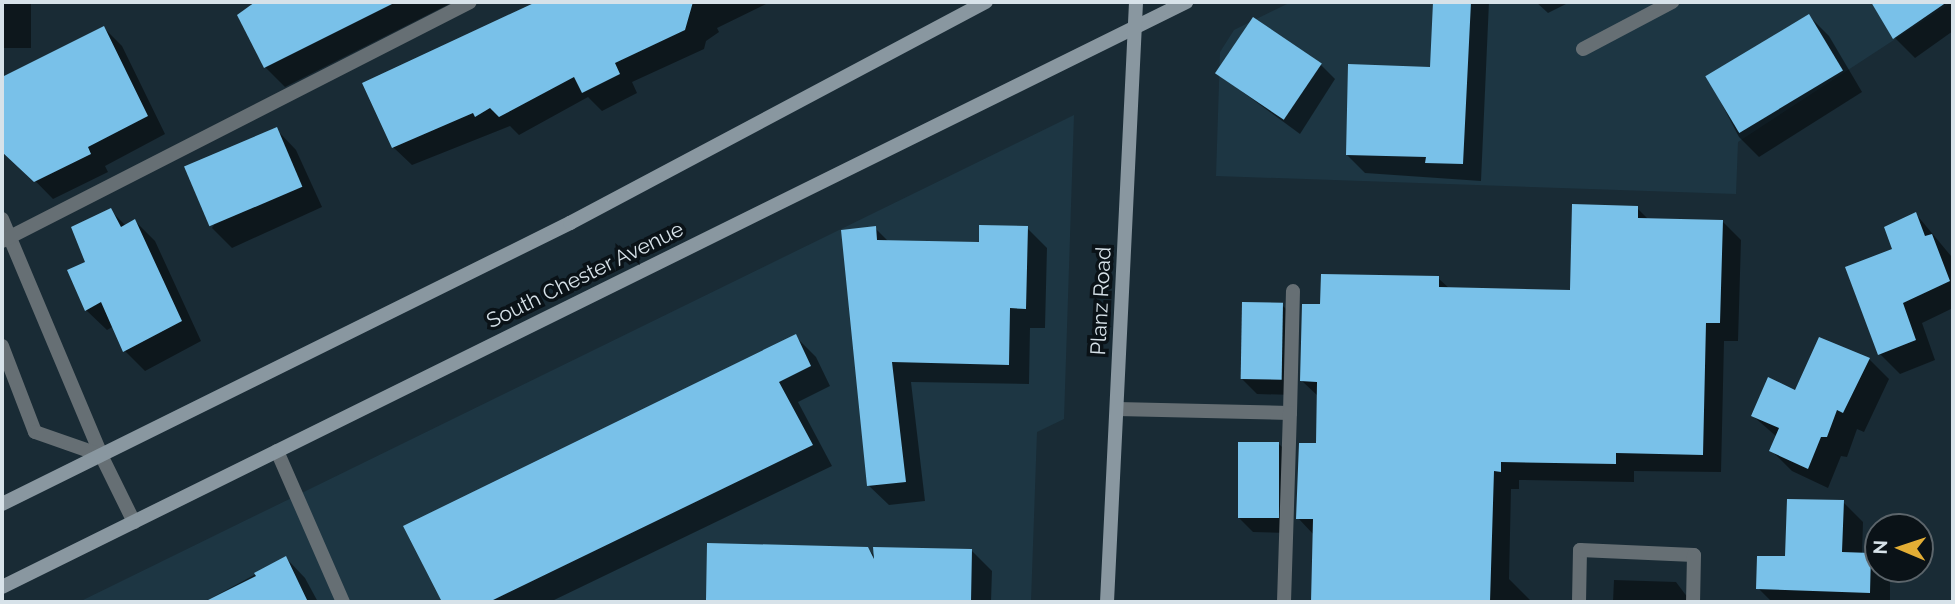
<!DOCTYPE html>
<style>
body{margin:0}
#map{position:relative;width:1955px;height:604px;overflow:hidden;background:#192b35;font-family:Raleway,sans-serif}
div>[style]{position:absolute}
.built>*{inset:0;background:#1d3643}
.shadow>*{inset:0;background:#0007;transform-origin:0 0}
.building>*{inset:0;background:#79c1e9;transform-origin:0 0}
.lane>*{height:14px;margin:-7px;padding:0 7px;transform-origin:7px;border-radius:7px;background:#666f74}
.secondary>*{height:14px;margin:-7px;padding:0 7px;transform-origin:7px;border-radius:7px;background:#8997a0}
span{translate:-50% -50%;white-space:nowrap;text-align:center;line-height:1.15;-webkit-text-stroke:7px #0a1217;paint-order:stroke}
.street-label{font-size:21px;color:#d7e2e9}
.frame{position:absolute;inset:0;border:4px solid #d7e2e9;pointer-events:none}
.north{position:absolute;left:1864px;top:513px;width:70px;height:70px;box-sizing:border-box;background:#0a1217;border:2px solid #5c656b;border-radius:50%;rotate:272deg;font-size:19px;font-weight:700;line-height:28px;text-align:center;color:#d7e2e9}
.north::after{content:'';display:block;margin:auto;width:24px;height:32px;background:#e3ae35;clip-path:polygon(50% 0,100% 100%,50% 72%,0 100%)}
</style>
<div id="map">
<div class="built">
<i style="clip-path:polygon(1291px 2px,1952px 2px,1738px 142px,1736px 194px,1216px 176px,1220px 52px,1234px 30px)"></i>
<i style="clip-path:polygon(1074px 115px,1064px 419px,1037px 432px,1031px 602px,79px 602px)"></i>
</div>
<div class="shadow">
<i style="left:2px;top:2px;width:29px;height:46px"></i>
<i style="clip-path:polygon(250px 2px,453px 2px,285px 87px,265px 67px,239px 16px,252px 6px)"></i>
<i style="clip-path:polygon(538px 2px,770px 2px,717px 28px,719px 32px,706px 41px,704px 49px,632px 82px,637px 93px,602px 111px,588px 97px,519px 135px,510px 126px,412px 165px,393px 147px,364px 84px)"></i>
<i style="clip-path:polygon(1435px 2px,1489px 2px,1481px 181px,1365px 173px,1347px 155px,1432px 68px)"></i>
<i style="clip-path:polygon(1536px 2px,1570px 2px,1548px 13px)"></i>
<i style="clip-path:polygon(1873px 2px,1953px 2px,1953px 31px,1915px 58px,1895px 38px)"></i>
<i style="clip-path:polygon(1809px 16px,1829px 36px,1862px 92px,1759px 157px,1739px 137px,1707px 76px)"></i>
<i style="clip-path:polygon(104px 28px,122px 46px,165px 134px,105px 166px,108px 172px,53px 199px,2px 147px,2px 79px)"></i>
<i style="clip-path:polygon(1320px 64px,1335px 79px,1300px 134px,1218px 74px)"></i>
<i style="clip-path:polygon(276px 129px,296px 150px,322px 207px,232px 248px,212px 228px)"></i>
<i style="clip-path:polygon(1637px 208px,1649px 220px,1723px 222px,1741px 240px,1738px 341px,1724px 341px,1721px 472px,1634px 471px,1634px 482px,1519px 480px,1519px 489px,1511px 489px,1509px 579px,1532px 602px,1313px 602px,1314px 535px,1298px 518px,1317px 445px,1319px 397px,1302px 381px,1322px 306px,1438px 278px,1450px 289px,1571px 292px)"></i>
<i style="clip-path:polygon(110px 210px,126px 226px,135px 221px,155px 241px,201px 341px,145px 371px,125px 351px,114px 326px,107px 330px,86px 310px,87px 262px)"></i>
<i style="clip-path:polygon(1916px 214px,1951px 256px,1953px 308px,1922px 323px,1935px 360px,1900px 374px,1880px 354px,1895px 250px)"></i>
<i style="clip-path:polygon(875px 228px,889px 242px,981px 244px,1027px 228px,1047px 248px,1045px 328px,1030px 328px,1029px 384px,911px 382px,925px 501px,889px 505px,868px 485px)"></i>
<i style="clip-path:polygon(1282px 305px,1297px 320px,1295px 395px,1257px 394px,1242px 379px)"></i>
<i style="clip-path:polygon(795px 336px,816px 357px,830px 386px,798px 402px,832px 466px,550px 602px,444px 602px,405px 527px)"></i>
<i style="clip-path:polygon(1869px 359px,1889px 379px,1864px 432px,1857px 429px,1847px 457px,1841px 456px,1828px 488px,1792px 471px,1771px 450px,1777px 437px,1753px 416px)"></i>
<i style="clip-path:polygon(1279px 444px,1294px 459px,1291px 533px,1253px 532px,1238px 517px)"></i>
<i style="clip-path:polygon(1843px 502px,1863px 522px,1862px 554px,1870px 554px,1878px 569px,1890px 575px,1890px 602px,1772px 602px,1758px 588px)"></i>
<i style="clip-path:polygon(709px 544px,867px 548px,876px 557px,972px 551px,992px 571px,991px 602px,708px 602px)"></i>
<i style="clip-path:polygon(286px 558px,305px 578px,318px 602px,204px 602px)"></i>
<i style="clip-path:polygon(1614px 580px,1676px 582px,1691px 602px,1613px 602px)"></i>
</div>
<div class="building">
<i style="clip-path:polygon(255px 2px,396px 2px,264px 68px,237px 15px)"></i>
<i style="clip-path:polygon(536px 2px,693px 2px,685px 30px,615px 63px,620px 74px,582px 93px,574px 77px,499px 117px,490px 108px,475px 117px,473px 113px,392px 148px,362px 83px)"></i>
<i style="clip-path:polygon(1433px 2px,1471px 2px,1463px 164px,1425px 163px,1426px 157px,1346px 155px,1348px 64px,1430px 67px)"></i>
<i style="clip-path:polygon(1871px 2px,1947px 2px,1893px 39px)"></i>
<i style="left:1809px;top:14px;width:66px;height:121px;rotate:59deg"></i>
<i style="left:1253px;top:17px;width:83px;height:68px;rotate:34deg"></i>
<i style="clip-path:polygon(104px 26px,148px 116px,88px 147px,91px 154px,34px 182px,2px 152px,2px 77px)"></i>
<i style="left:277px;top:127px;width:65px;height:101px;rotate:67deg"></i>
<i style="clip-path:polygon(1572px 204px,1638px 206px,1638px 218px,1723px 220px,1720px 323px,1706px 323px,1703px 455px,1616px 453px,1616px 464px,1501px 462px,1501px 472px,1494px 471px,1490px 602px,1311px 602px,1313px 519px,1296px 519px,1299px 443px,1316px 443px,1317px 382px,1300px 381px,1302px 304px,1320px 304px,1321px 274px,1439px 276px,1439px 287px,1570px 290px)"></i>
<i style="clip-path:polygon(111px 208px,121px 227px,135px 219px,182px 321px,123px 352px,101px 302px,85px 311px,67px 270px,85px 262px,71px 227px)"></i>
<i style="clip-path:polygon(1916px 212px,1925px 236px,1932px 234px,1950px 281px,1903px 303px,1916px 340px,1878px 355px,1845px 267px,1892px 249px,1884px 227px)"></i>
<i style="clip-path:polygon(979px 225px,1028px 226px,1026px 309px,1010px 308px,1009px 365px,892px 362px,906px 482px,867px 486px,841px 230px,876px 226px,877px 240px,979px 242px)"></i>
<i style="left:1242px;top:302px;width:41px;height:77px;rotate:1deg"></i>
<i style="clip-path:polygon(796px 334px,811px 366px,779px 382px,813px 445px,489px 602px,442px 602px,403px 526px)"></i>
<i style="clip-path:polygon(1819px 337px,1870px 358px,1843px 413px,1837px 410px,1827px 437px,1821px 437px,1808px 469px,1769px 451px,1779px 428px,1751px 416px,1768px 377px,1795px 390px)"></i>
<i style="left:1238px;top:442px;width:41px;height:76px"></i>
<i style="clip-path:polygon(1787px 499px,1844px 500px,1842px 552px,1871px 553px,1870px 593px,1756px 589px,1757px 556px,1785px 556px)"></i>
<i style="clip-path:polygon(707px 543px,868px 547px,874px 559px,873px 547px,972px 549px,971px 602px,706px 600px)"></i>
<i style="clip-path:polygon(286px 556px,308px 602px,204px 602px,256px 576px,254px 573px)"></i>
</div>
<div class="lane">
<i style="left:1583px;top:49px;width:101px;rotate:-27.8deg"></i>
<i style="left:2px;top:219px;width:256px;rotate:67.2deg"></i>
<i style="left:101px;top:455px;width:75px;rotate:63.8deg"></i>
<i style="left:2px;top:241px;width:525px;rotate:-27.05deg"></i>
<i style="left:2px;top:346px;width:92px;rotate:69deg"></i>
<i style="left:35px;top:432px;width:70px;rotate:19.2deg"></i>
<i style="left:1117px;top:409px;width:173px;rotate:1.3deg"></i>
<i style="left:1290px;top:413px;width:122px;rotate:-88.6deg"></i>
<i style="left:277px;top:451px;width:165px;rotate:66.4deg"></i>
<i style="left:1284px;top:602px;width:189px;rotate:-88.2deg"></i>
<i style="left:1579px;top:602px;width:52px;rotate:-88.9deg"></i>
<i style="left:1580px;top:550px;width:114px;rotate:2.5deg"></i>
<i style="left:1694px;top:555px;width:47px;rotate:91.2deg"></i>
</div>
<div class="secondary">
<i style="left:2px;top:504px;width:634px;rotate:-26.32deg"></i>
<i style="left:570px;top:223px;width:471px;rotate:-28deg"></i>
<i style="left:2px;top:587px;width:1321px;rotate:-26.29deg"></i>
<i style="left:1107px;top:602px;width:601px;rotate:-87.23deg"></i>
</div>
<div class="street-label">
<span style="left:585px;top:275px;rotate:-26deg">South Chester Avenue</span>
<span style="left:1101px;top:301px;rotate:-87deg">Planz Road</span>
</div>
<div class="frame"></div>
<div class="north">N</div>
</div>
